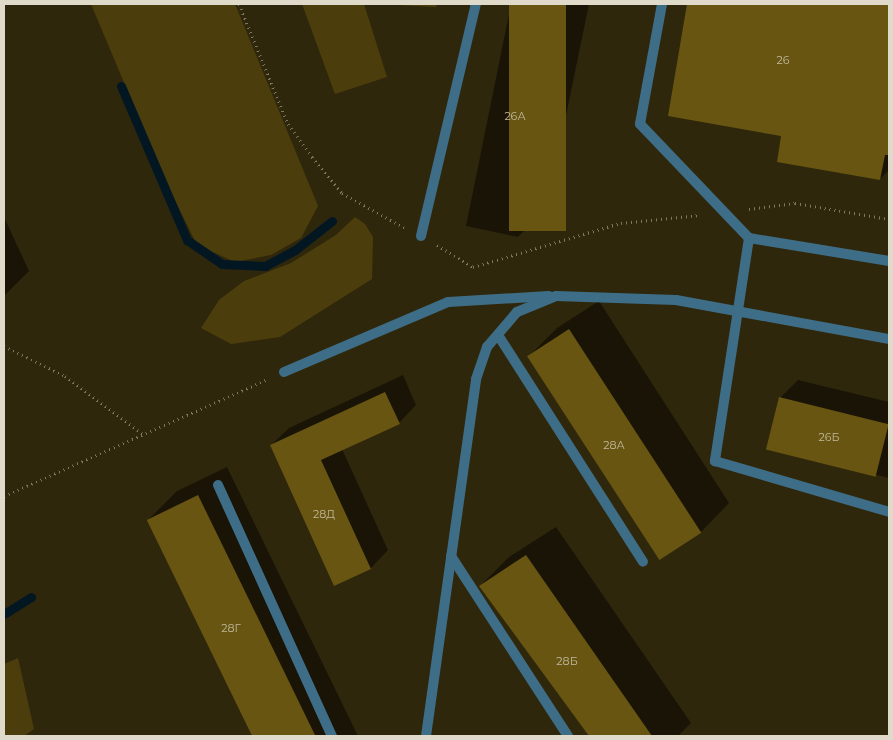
<!DOCTYPE html>
<meta charset="utf-8">
<style>
body{margin:0}
#map{position:relative;width:893px;height:740px;overflow:hidden;background:#2f270c;font-family:Montserrat,sans-serif}
div>[style]{position:absolute}
.green>*{inset:0;background:#4c3e0c}
.shadow>*{inset:0;background:#0007}
.stream>*{height:9px;margin:-4.5px;padding:0 4.5px;transform-origin:4.5px;border-radius:4.5px;background:#031722}
.building>*{inset:0;background:#675511;transform-origin:0 0}
.path>*{height:3px;margin-top:-1.5px;transform-origin:0;background:repeating-linear-gradient(90deg,#7e7761 0 1px,transparent 0 5px)}
.lane>*{height:10px;margin:-5px;padding:0 5px;transform-origin:5px;border-radius:5px;background:#3e6e87}
.street>*{height:10px;margin:-5px;padding:0 5px;transform-origin:5px;border-radius:5px;background:#3e6e87}
span{translate:-50% -50%;white-space:nowrap;text-align:center;line-height:1.15;-webkit-text-stroke:5px #141006;paint-order:stroke}
.number-label{font-size:11px;color:#c1b99c}
.number-label span{-webkit-text-stroke-width:0}
.frame{position:absolute;inset:0;border:5px solid #dfdaca;pointer-events:none}
</style>
<div id="map">
<div class="green">
<i style="clip-path:polygon(91px 4px,235px 4px,318px 206px,301px 238px,271px 255px,235px 262px,197px 245px,165px 180px)"></i>
<i style="clip-path:polygon(302px 4px,364px 4px,387px 77px,335px 94px)"></i>
<i style="clip-path:polygon(378px 4px,437px 4px,436px 7px)"></i>
<i style="clip-path:polygon(355px 217px,365px 224px,373px 237px,372px 279px,280px 337px,231px 344px,201px 328px,219px 300px,244px 281px,291px 263px,336px 235px)"></i>
<i style="clip-path:polygon(18px 658px,34px 729px,24px 736px,4px 736px,4px 664px)"></i>
</div>
<div class="shadow">
<i style="clip-path:polygon(511px 4px,589px 4px,547px 208px,518px 237px,466px 226px)"></i>
<i style="clip-path:polygon(688px 4px,889px 4px,889px 170px,880px 179px,782px 135px,669px 115px)"></i>
<i style="clip-path:polygon(4px 217px,29px 271px,4px 296px)"></i>
<i style="clip-path:polygon(599px 301px,729px 503px,701px 532px,660px 559px,529px 356px,557px 328px)"></i>
<i style="clip-path:polygon(403px 375px,416px 405px,399px 423px,342px 449px,388px 550px,371px 568px,335px 584px,271px 445px,289px 428px)"></i>
<i style="clip-path:polygon(798px 380px,889px 402px,889px 478px,768px 448px,780px 398px)"></i>
<i style="clip-path:polygon(227px 467px,358px 736px,253px 736px,148px 520px,177px 491px)"></i>
<i style="clip-path:polygon(556px 527px,691px 723px,678px 736px,590px 736px,480px 586px,509px 557px)"></i>
</div>
<div class="stream">
<i style="left:121px;top:86px;width:168px;rotate:66.8deg"></i>
<i style="left:187px;top:240px;width:42px;rotate:34.4deg"></i>
<i style="left:222px;top:264px;width:43px;rotate:2.7deg"></i>
<i style="left:265px;top:266px;width:34px;rotate:-28deg"></i>
<i style="left:295px;top:250px;width:47px;rotate:-38.1deg"></i>
<i style="left:4px;top:614px;width:32px;rotate:-32deg"></i>
</div>
<div class="building">
<i style="left:509px;top:4px;width:57px;height:227px"></i>
<i style="clip-path:polygon(687px 4px,889px 4px,889px 155px,885px 155px,880px 180px,777px 162px,781px 136px,668px 116px)"></i>
<i style="left:569px;top:329px;width:243px;height:50px;rotate:57deg"></i>
<i style="clip-path:polygon(385px 392px,400px 424px,321px 460px,371px 569px,334px 586px,270px 445px)"></i>
<i style="left:779px;top:397px;width:113px;height:54px;rotate:14deg"></i>
<i style="left:198px;top:495px;width:268px;height:57px;rotate:64deg"></i>
<i style="clip-path:polygon(526px 555px,652px 736px,589px 736px,479px 586px)"></i>
</div>
<div class="path">
<i style="left:239px;top:4px;width:130px;rotate:67.8deg"></i>
<i style="left:288px;top:124px;width:41px;rotate:54deg"></i>
<i style="left:312px;top:157px;width:47px;rotate:50.2deg"></i>
<i style="left:342px;top:193px;width:72px;rotate:29.1deg"></i>
<i style="left:749px;top:209px;width:46px;rotate:-7.4deg"></i>
<i style="left:795px;top:203px;width:95px;rotate:9.7deg"></i>
<i style="left:437px;top:245px;width:42px;rotate:31.4deg"></i>
<i style="left:473px;top:267px;width:154px;rotate:-16.6deg"></i>
<i style="left:621px;top:223px;width:79px;rotate:-5.8deg"></i>
<i style="left:4px;top:346px;width:68px;rotate:26.2deg"></i>
<i style="left:65px;top:376px;width:97px;rotate:36.6deg"></i>
<i style="left:4px;top:496px;width:289px;rotate:-23.9deg"></i>
</div>
<div class="lane">
<i style="left:662px;top:4px;width:122px;rotate:100.4deg"></i>
<i style="left:640px;top:124px;width:158px;rotate:46.3deg"></i>
<i style="left:749px;top:238px;width:142px;rotate:9.3deg"></i>
<i style="left:421px;top:236px;width:238px;rotate:-76.7deg"></i>
<i style="left:749px;top:238px;width:226px;rotate:98.7deg"></i>
<i style="left:715px;top:461px;width:181px;rotate:16.3deg"></i>
<i style="left:498px;top:335px;width:269px;rotate:57.4deg"></i>
<i style="left:218px;top:485px;width:276px;rotate:65.6deg"></i>
<i style="left:451px;top:556px;width:215px;rotate:57deg"></i>
</div>
<div class="street">
<i style="left:284px;top:372px;width:178px;rotate:-23.1deg"></i>
<i style="left:448px;top:302px;width:101px;rotate:-3.4deg"></i>
<i style="left:426px;top:736px;width:360px;rotate:-82deg"></i>
<i style="left:476px;top:379px;width:34px;rotate:-71deg"></i>
<i style="left:487px;top:347px;width:46px;rotate:-49.4deg"></i>
<i style="left:517px;top:312px;width:42px;rotate:-22.3deg"></i>
<i style="left:556px;top:296px;width:120px;rotate:1.9deg"></i>
<i style="left:676px;top:300px;width:217px;rotate:10.4deg"></i>
</div>
<div class="number-label">
<span style="left:783px;top:60px">26</span>
<span style="left:515px;top:116px">26А</span>
<span style="left:829px;top:437px">26Б</span>
<span style="left:614px;top:445px">28А</span>
<span style="left:324px;top:514px">28Д</span>
<span style="left:231px;top:628px">28Г</span>
<span style="left:567px;top:661px">28Б</span>
</div>
<div class="frame"></div>
</div>
